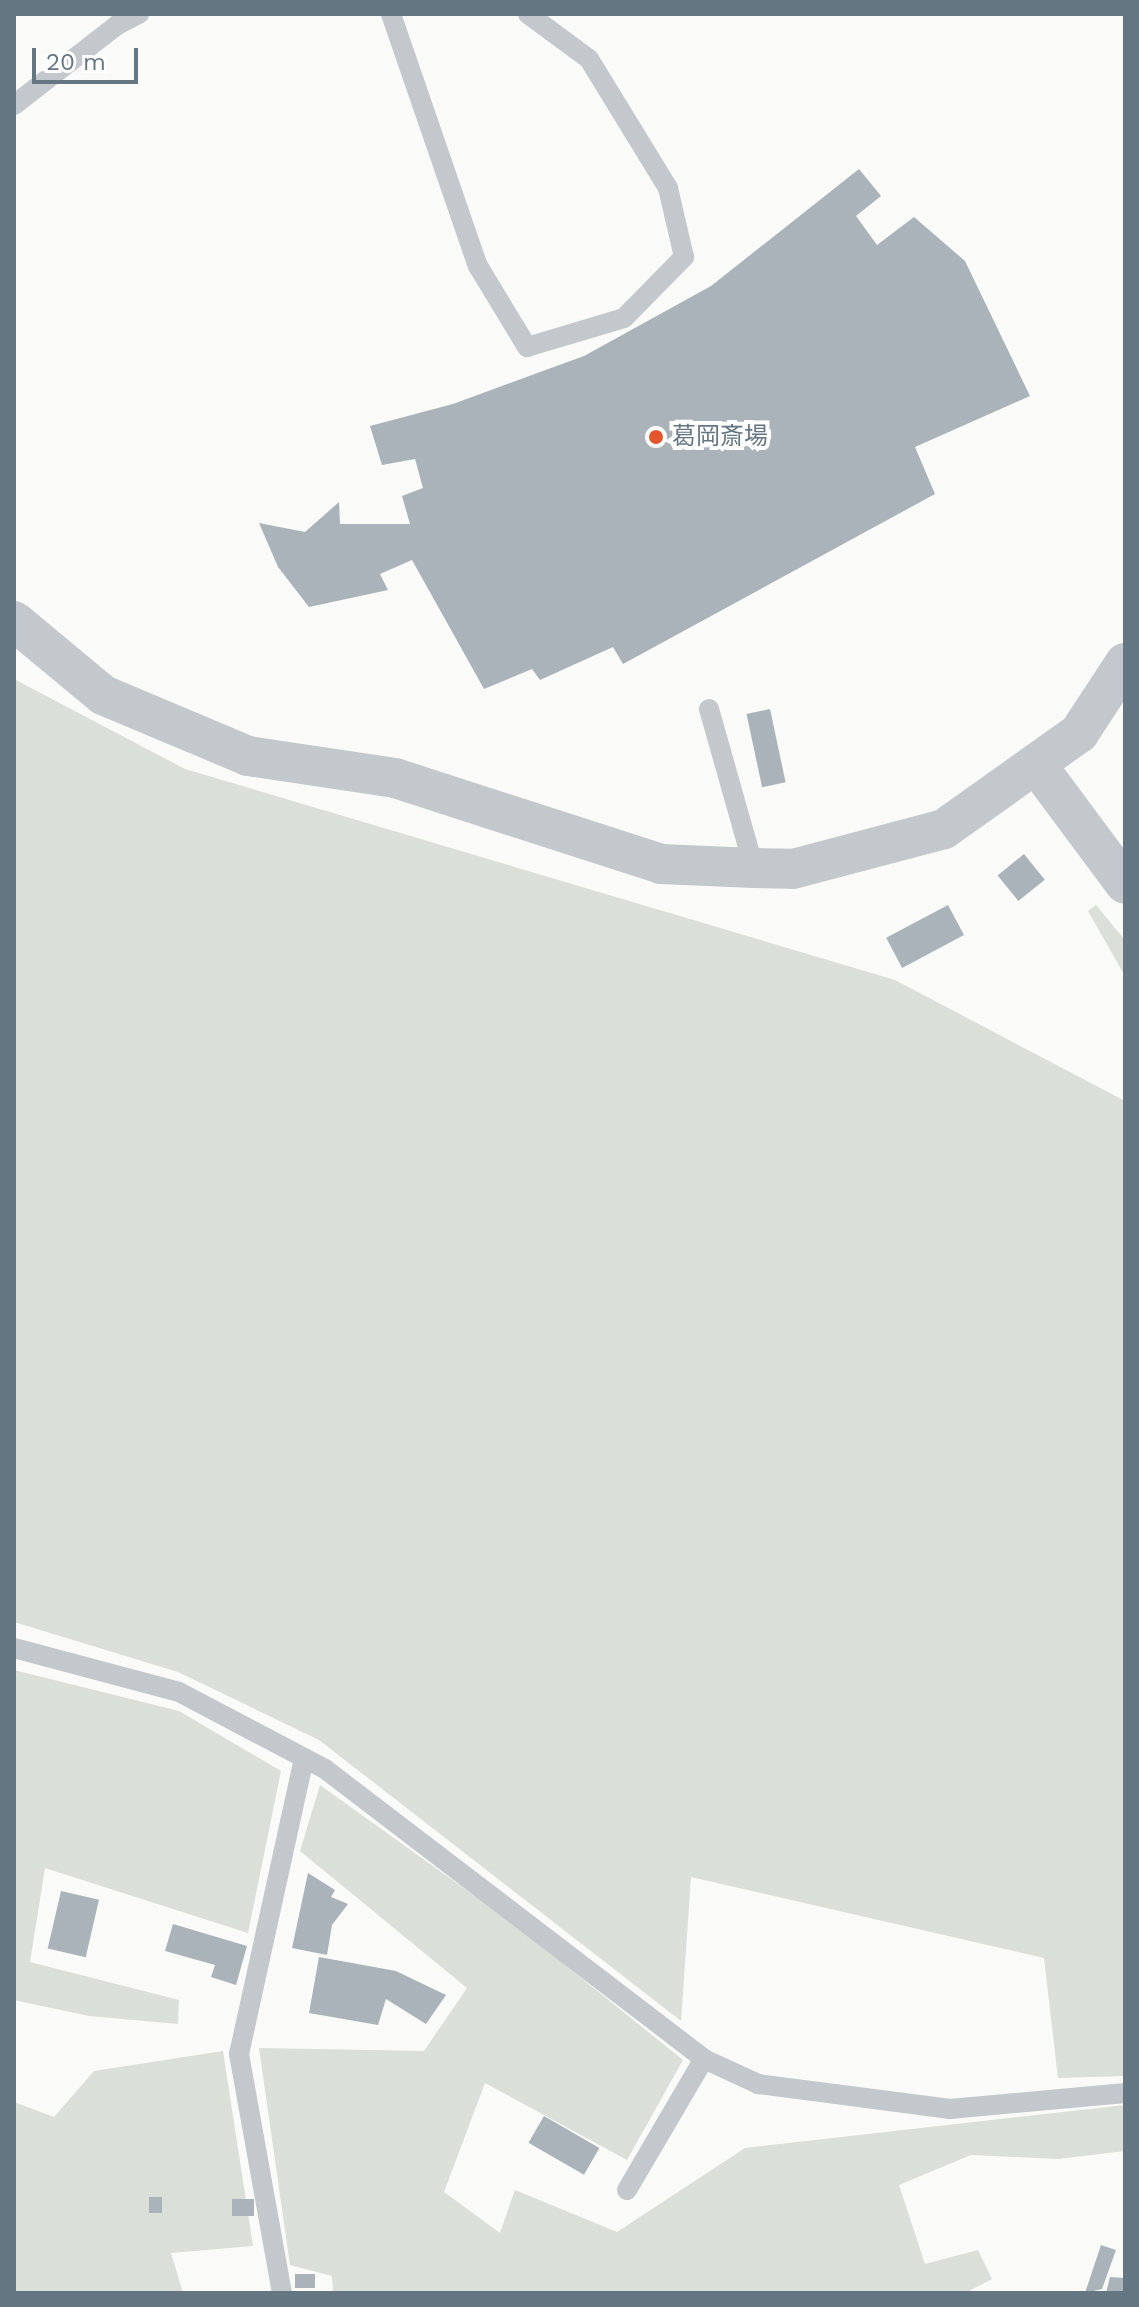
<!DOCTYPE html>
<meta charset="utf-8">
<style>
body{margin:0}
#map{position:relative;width:1139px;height:2307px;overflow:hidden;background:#fafaf8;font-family:"Work Sans","Noto Sans JP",sans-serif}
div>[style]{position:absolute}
.green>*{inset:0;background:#dadfd7}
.building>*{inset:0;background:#aab3b9;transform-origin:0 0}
.service>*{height:20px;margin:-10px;padding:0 10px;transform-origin:10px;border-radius:10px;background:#c3c8cc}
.minor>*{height:40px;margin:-20px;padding:0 20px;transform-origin:20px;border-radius:20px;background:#c3c8cc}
.dots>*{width:22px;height:22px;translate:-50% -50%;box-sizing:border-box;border:4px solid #fff;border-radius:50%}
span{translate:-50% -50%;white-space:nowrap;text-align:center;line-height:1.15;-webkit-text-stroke:8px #fff;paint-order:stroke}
.poi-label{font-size:24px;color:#657683}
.left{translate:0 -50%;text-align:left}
.frame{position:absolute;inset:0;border:16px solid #657683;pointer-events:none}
.scale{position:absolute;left:32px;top:48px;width:106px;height:36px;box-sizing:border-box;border:4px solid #657683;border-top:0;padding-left:10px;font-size:24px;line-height:28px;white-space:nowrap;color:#657683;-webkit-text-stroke:6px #fff;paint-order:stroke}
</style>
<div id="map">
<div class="green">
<i style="clip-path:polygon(14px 679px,185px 769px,895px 980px,1125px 1101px,1125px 2076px,1058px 2078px,1044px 1958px,691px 1877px,681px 2021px,319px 1740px,178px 1672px,14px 1622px)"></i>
<i style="clip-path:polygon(1096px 905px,1125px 940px,1125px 976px,1088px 911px)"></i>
<i style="clip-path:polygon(14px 1670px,179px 1711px,281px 1771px,248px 1933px,45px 1868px,30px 1962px,179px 2000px,178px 2024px,89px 2016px,14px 2000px)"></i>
<i style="clip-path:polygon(320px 1785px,518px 1927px,683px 2060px,627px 2160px,485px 2083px,444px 2192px,500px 2233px,515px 2190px,617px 2232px,745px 2148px,1125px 2105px,1125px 2151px,1058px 2159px,971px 2155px,899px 2185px,925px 2264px,978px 2250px,992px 2279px,965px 2293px,333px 2293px,332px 2276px,290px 2265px,259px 2048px,424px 2051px,467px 1988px,300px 1851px)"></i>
<i style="clip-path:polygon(223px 2051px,253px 2246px,171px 2253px,183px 2293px,14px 2293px,14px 2102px,54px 2117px,94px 2071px)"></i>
</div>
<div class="building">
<i style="clip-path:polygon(859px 169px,881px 196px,856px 216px,877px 245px,914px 217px,965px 261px,1030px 396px,915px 447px,935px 494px,623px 664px,613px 647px,540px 680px,532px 669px,484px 689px,412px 560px,380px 574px,388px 590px,309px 607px,278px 567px,259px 523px,305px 532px,339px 502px,340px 524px,410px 524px,402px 496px,423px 488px,415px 459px,382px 465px,370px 426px,453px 404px,584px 356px,711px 286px)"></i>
<i style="left:770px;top:709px;width:75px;height:24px;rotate:78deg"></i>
<i style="left:1024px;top:854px;width:33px;height:34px;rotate:51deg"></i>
<i style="left:948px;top:905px;width:34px;height:70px;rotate:62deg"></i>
<i style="clip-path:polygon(308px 1873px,335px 1890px,331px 1897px,348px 1904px,332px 1925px,327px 1955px,292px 1948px)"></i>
<i style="left:61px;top:1891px;width:39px;height:59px;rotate:13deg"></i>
<i style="clip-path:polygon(173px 1924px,247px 1946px,236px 1985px,211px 1977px,215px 1965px,165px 1951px)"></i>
<i style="clip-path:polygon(319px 1957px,396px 1971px,446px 1995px,426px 2024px,386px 1999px,378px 2025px,309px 2013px)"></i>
<i style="left:544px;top:2116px;width:64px;height:31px;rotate:30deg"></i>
<i style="left:162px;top:2197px;width:16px;height:13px;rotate:90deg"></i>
<i style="left:254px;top:2199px;width:17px;height:22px;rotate:90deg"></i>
<i style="clip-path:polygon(1101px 2245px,1116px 2250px,1102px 2289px,1085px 2293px)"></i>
<i style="left:315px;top:2274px;width:14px;height:20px;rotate:90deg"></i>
<i style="clip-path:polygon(1110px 2277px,1125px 2278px,1125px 2293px,1106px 2293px)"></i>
</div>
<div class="service">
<i style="left:391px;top:14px;width:267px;rotate:71deg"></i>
<i style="left:478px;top:266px;width:95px;rotate:58.8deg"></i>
<i style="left:527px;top:347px;width:101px;rotate:-16.6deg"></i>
<i style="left:624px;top:318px;width:86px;rotate:-45.5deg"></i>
<i style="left:684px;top:257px;width:71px;rotate:-103.1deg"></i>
<i style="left:668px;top:188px;width:151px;rotate:-121.5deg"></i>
<i style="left:589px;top:59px;width:76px;rotate:-143.6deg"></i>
<i style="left:14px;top:105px;width:130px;rotate:-37.8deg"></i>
<i style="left:117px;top:25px;width:25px;rotate:-27deg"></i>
<i style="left:709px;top:709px;width:165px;rotate:74.2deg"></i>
<i style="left:14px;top:1648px;width:171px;rotate:14.9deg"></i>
<i style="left:179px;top:1692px;width:165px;rotate:27.8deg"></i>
<i style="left:325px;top:1769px;width:477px;rotate:37.4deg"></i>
<i style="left:704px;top:2059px;width:60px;rotate:24.8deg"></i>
<i style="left:758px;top:2084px;width:194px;rotate:7.4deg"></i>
<i style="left:950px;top:2109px;width:176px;rotate:-5.2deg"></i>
<i style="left:627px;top:2190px;width:152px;rotate:-59.6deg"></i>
<i style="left:282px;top:2293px;width:243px;rotate:-100.2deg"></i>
<i style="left:239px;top:2054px;width:303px;rotate:-77.6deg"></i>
</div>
<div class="minor">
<i style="left:14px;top:621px;width:116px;rotate:39.7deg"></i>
<i style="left:103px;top:695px;width:157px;rotate:22.8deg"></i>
<i style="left:248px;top:756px;width:149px;rotate:8.5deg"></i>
<i style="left:395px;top:778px;width:280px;rotate:17.9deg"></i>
<i style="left:661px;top:864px;width:93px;rotate:2.5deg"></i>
<i style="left:754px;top:868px;width:39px;rotate:1deg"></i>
<i style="left:793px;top:869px;width:156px;rotate:-14.8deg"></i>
<i style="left:944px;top:829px;width:166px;rotate:-35.4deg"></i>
<i style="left:1079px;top:733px;width:84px;rotate:-56.7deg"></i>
<i style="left:1036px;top:764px;width:149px;rotate:53.4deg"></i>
</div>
<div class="dots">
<i style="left:656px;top:437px;background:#e4572e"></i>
</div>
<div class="poi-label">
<span class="left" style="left:672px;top:437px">葛岡斎場</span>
</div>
<div class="frame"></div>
<div class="scale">20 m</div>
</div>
